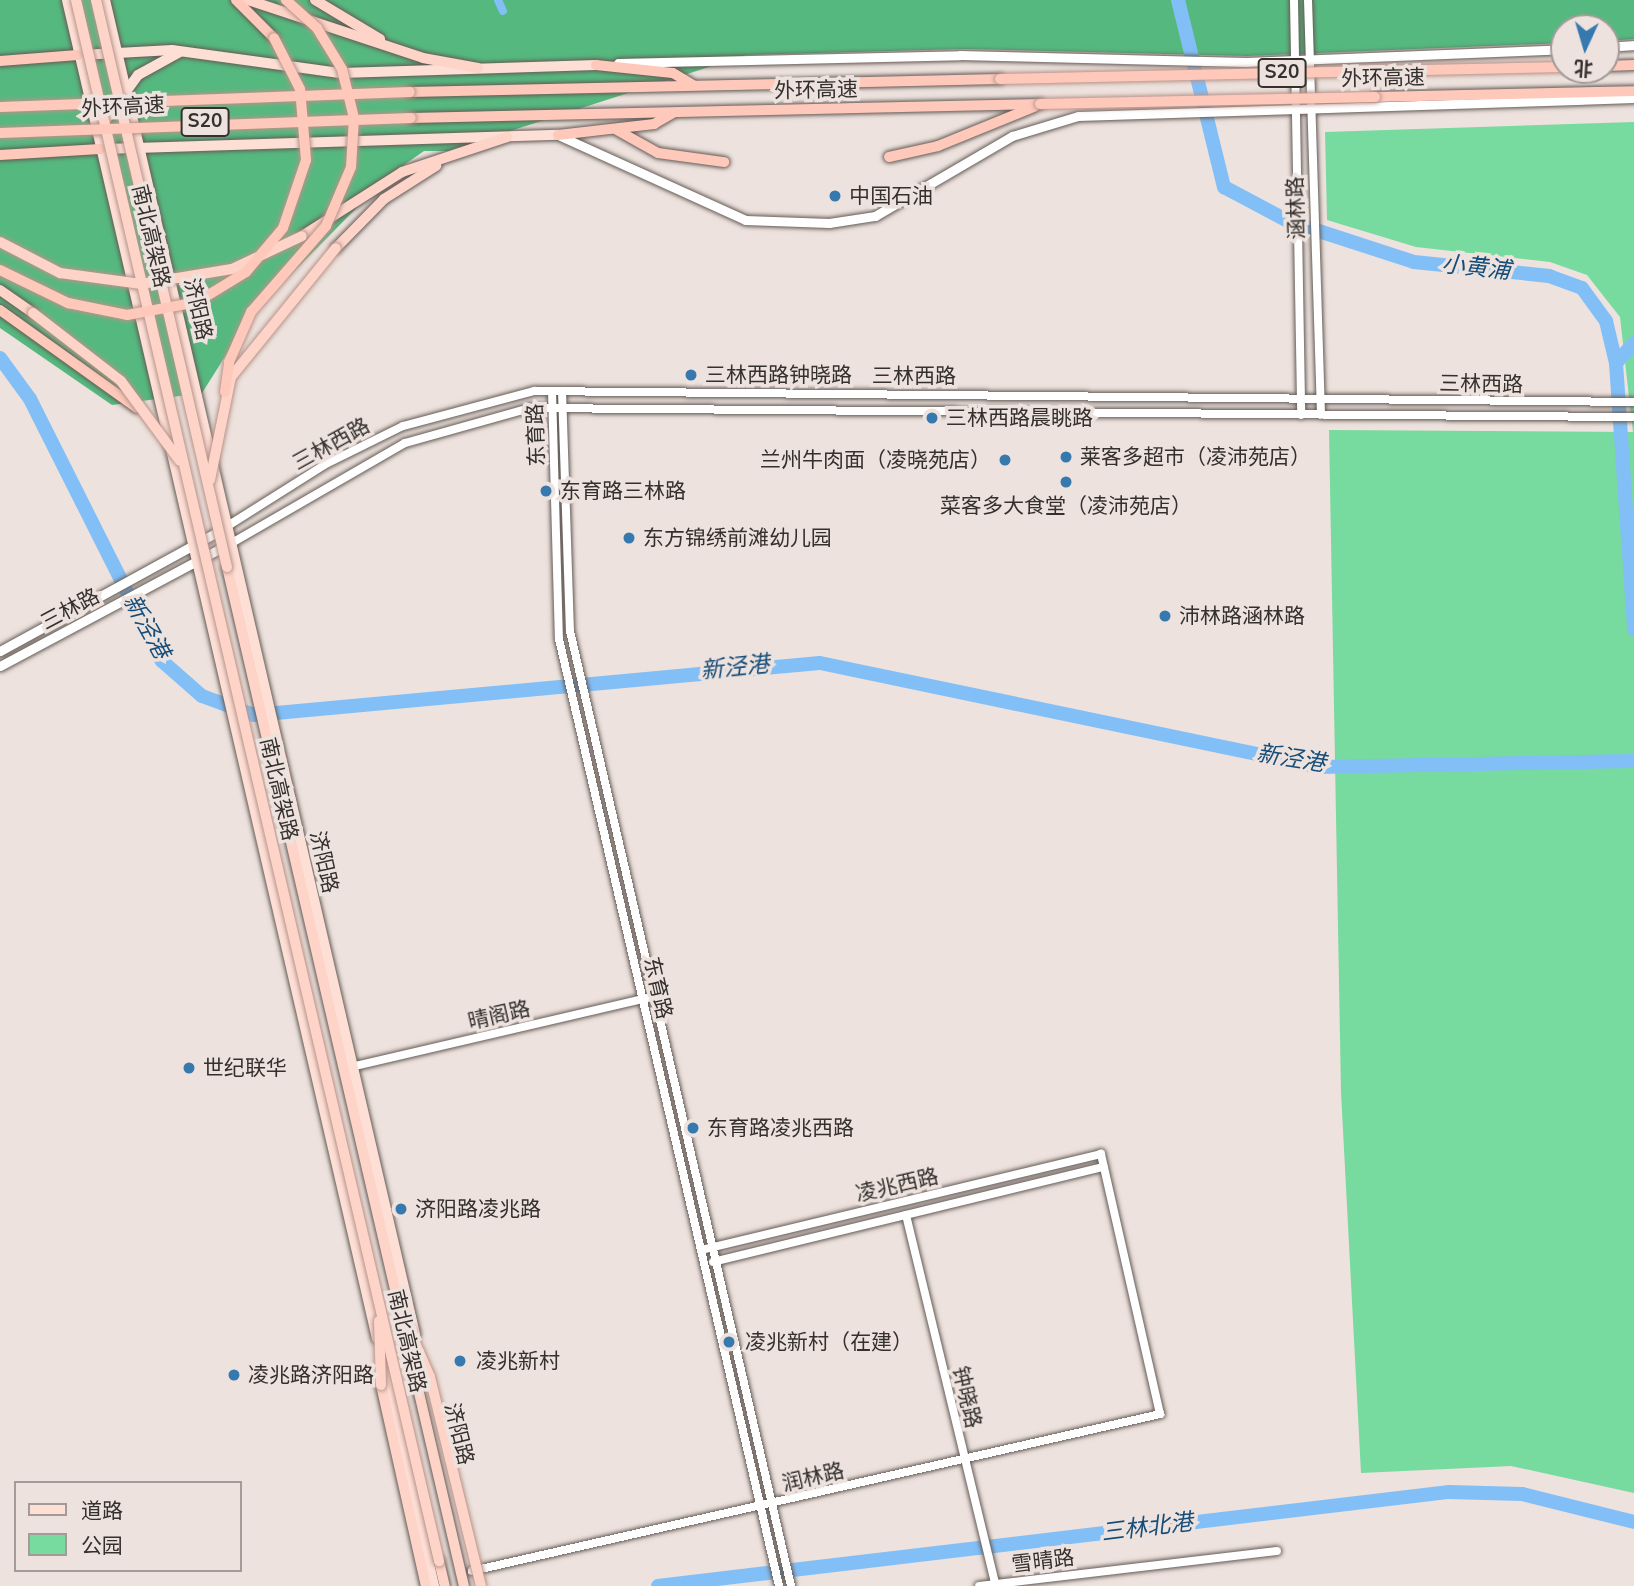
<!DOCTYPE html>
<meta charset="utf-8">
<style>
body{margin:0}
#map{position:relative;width:1634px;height:1586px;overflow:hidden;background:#ede2dd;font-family:"Nunito Sans","Noto Sans SC",sans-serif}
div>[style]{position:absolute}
.green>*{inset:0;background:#77da9e}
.forest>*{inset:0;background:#55b97f}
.canal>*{height:8px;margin:-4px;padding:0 4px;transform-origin:4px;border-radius:4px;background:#82bff7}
.river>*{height:14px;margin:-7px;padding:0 7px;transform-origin:7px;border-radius:7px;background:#82bff7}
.roads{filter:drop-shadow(0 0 2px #645b56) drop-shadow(0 0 2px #645b56)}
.tertiary>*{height:8px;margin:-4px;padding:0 4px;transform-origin:4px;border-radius:4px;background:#fff}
.secondary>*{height:9px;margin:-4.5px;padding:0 4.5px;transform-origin:4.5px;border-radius:4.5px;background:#fff}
.primary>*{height:10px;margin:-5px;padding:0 5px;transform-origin:5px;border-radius:5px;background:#fedfd6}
.trunk>*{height:10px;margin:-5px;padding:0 5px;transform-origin:5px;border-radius:5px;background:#fed4c8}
.motorway>*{height:10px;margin:-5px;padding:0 5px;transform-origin:5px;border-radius:5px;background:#fec9bb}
.bridges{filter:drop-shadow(0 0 2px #b79389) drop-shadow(0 0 2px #b79389)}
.trunk-bridge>*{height:10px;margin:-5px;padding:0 5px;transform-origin:5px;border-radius:5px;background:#fed4c8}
.motorway-bridge>*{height:10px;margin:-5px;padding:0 5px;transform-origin:5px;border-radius:5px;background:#fec9bb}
.dots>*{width:19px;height:19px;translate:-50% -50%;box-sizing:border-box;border:4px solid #ede2dd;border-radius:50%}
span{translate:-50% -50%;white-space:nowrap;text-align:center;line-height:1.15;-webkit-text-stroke:7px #ede2dd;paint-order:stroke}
.shield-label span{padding:2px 5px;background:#ede2dd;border:2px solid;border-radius:5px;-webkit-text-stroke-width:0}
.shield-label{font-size:19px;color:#34302d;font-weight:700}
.street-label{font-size:21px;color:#34302d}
.poi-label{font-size:21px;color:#34302d}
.left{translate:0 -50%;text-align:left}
.right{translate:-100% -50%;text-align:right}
.water-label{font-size:23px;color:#154d7a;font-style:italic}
.legend{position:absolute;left:14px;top:1481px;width:228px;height:91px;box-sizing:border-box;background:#ede2dd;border:2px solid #a39b97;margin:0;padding:9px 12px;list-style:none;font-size:21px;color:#34302d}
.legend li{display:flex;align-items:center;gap:14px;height:35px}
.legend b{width:35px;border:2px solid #a39b97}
.north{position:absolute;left:1550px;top:14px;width:70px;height:70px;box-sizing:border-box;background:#ede2dd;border:2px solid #a39b97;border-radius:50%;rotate:184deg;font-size:19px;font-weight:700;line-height:28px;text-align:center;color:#34302d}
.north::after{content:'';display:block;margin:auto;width:24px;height:32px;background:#3679af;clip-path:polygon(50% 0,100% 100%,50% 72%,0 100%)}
</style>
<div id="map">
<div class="green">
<i style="clip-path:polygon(1634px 122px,1634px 1493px,1511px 1466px,1361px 1473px,1341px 1092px,1329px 430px,1633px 432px,1620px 317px,1587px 275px,1550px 262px,1416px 247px,1327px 220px,1325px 132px)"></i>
</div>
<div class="forest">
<i style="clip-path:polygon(0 0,1634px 0,1634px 39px,1606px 41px,1606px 28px,1564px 28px,1564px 43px,1247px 56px,964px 49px,746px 55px,448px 151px,424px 151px,388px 176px,252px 314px,202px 393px,112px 405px,0 328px)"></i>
</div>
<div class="canal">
<i style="left:498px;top:0;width:12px;rotate:66deg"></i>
</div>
<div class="river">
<i style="left:1178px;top:0;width:193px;rotate:76.2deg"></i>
<i style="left:1224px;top:187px;width:72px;rotate:28deg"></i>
<i style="left:1288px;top:221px;width:133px;rotate:18deg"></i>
<i style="left:1414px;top:262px;width:136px;rotate:5.9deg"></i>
<i style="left:1549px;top:276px;width:35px;rotate:20deg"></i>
<i style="left:1582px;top:288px;width:41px;rotate:54deg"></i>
<i style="left:1606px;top:321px;width:43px;rotate:76.6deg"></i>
<i style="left:1616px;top:363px;width:267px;rotate:86.1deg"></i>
<i style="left:0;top:358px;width:51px;rotate:53.8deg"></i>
<i style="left:30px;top:399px;width:293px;rotate:63.3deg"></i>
<i style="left:162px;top:661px;width:53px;rotate:41.2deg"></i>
<i style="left:202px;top:696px;width:55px;rotate:20.1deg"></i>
<i style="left:254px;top:715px;width:568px;rotate:-5.25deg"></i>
<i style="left:820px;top:663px;width:510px;rotate:11.77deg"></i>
<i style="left:1319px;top:767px;width:315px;rotate:-1.1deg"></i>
<i style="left:1616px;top:363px;width:27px;rotate:-48deg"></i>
<i style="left:658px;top:1586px;width:797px;rotate:-6.78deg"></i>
<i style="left:1449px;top:1492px;width:73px;rotate:1.6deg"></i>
<i style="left:1522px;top:1494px;width:115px;rotate:14deg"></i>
</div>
<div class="roads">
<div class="tertiary">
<i style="left:1294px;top:0;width:415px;rotate:89deg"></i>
<i style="left:1308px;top:0;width:415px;rotate:88.2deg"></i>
<i style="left:552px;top:391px;width:248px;rotate:88.4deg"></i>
<i style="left:559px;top:639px;width:972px;rotate:76.92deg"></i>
<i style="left:562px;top:391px;width:240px;rotate:88.1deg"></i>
<i style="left:570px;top:631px;width:980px;rotate:76.97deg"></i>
<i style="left:226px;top:527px;width:116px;rotate:-32.3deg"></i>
<i style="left:324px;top:465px;width:88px;rotate:-26.3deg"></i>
<i style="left:403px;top:426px;width:136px;rotate:-15deg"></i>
<i style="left:534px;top:391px;width:1100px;rotate:0.57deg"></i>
<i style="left:230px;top:544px;width:202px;rotate:-30deg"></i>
<i style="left:405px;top:443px;width:130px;rotate:-15.6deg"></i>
<i style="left:530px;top:408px;width:1104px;rotate:0.47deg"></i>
<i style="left:351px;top:1067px;width:305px;rotate:-13.1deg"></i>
<i style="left:906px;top:1215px;width:382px;rotate:76.4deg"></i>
<i style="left:713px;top:1262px;width:402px;rotate:-13.7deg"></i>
<i style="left:472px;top:1571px;width:706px;rotate:-12.85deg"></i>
<i style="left:1160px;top:1414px;width:267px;rotate:-102.8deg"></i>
<i style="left:1101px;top:1154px;width:411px;rotate:166.5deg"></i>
<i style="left:979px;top:1586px;width:300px;rotate:-6.7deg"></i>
</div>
<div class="secondary">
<i style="left:1606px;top:47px;width:28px;rotate:-4deg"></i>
<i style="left:618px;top:63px;width:342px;rotate:-1.3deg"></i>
<i style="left:960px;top:55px;width:286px;rotate:1.4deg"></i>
<i style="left:1246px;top:62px;width:318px;rotate:-2.3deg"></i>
<i style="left:558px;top:135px;width:205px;rotate:24.4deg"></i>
<i style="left:745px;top:220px;width:84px;rotate:2deg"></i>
<i style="left:829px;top:223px;width:47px;rotate:-8.7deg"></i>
<i style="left:875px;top:216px;width:159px;rotate:-30.3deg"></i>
<i style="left:1012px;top:136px;width:69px;rotate:-16.9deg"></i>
<i style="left:1078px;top:116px;width:556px;rotate:-1.85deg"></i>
<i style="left:0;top:651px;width:254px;rotate:-28.7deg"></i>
<i style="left:0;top:666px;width:257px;rotate:-28.1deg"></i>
</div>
<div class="primary">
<i style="left:67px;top:0;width:1374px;rotate:76.96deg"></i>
<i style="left:105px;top:0;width:1370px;rotate:76.92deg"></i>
<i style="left:81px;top:55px;width:91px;rotate:-3.1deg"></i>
<i style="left:172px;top:50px;width:171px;rotate:7.8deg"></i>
<i style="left:341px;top:73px;width:255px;rotate:-1.8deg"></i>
<i style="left:101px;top:126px;width:63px;rotate:-54deg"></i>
<i style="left:138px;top:75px;width:48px;rotate:-28.7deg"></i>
<i style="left:104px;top:149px;width:454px;rotate:-1.8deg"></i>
<i style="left:384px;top:1367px;width:225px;rotate:77.1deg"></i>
</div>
<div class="trunk">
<i style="left:248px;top:0;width:184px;rotate:18.3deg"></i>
<i style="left:423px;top:58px;width:56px;rotate:10.3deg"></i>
<i style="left:315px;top:0;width:76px;rotate:31deg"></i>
<i style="left:302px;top:236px;width:119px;rotate:-32.6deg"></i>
<i style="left:402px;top:172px;width:111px;rotate:-18.4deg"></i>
<i style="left:336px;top:248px;width:69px;rotate:-45.6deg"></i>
<i style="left:384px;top:199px;width:62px;rotate:-32.4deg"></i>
<i style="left:0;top:290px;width:40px;rotate:34.9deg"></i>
<i style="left:227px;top:567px;width:1046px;rotate:76.91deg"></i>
<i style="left:381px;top:1385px;width:206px;rotate:77.4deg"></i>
<i style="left:439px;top:1561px;width:26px;rotate:77deg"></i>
</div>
<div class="motorway">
<i style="left:236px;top:0;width:54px;rotate:45deg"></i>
<i style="left:0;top:61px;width:78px;rotate:-4.4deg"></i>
<i style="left:596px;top:65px;width:77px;rotate:5.9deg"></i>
<i style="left:673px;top:73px;width:23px;rotate:31deg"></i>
<i style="left:1606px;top:66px;width:28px;rotate:-2deg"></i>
<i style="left:410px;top:92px;width:590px;rotate:-1.26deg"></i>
<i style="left:1375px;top:97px;width:259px;rotate:-1.3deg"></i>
<i style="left:411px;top:118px;width:629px;rotate:-1.28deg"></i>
<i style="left:615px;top:129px;width:49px;rotate:29.2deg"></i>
<i style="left:658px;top:153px;width:67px;rotate:7.8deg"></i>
<i style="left:558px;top:135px;width:97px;rotate:-6.5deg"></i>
<i style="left:654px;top:124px;width:22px;rotate:-30deg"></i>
<i style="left:0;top:155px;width:100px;rotate:-3.4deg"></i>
<i style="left:889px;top:157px;width:50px;rotate:-12.7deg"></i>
<i style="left:938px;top:146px;width:104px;rotate:-22.1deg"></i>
<i style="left:0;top:310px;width:168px;rotate:35.6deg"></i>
</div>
</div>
<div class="bridges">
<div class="trunk-bridge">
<i style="left:76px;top:0;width:1603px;rotate:76.91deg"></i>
<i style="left:96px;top:0;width:582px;rotate:76.99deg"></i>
<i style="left:0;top:242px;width:68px;rotate:27.3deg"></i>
<i style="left:60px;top:273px;width:82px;rotate:7.7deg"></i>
<i style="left:141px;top:284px;width:92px;rotate:-9.4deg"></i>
<i style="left:232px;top:269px;width:77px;rotate:-25.2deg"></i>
<i style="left:33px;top:313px;width:111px;rotate:37.7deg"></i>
<i style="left:121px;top:381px;width:99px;rotate:53.6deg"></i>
<i style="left:210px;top:480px;width:105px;rotate:-78.5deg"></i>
<i style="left:231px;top:377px;width:166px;rotate:-50.9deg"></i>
<i style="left:396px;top:1299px;width:85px;rotate:66.4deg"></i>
<i style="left:430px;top:1377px;width:215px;rotate:76.3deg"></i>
<i style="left:379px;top:1321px;width:64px;rotate:88.2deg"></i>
</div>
<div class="motorway-bridge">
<i style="left:1000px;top:79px;width:564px;rotate:-1.22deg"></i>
<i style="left:1040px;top:104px;width:335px;rotate:-1.2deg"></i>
<i style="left:0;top:107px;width:410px;rotate:-2.1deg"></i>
<i style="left:0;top:133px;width:411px;rotate:-2.1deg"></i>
<i style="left:0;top:270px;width:76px;rotate:25.9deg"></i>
<i style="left:68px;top:303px;width:60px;rotate:11.5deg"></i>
<i style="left:127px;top:315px;width:71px;rotate:-10.5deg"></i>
<i style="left:197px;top:302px;width:57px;rotate:-31.5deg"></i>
<i style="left:246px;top:272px;width:57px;rotate:-49.9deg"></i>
<i style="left:283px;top:228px;width:72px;rotate:-71.3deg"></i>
<i style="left:306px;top:160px;width:71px;rotate:-94.8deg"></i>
<i style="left:300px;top:89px;width:57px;rotate:-117deg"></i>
<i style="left:225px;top:392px;width:30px;rotate:-82deg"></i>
<i style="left:229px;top:362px;width:55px;rotate:-66.3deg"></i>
<i style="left:251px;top:312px;width:114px;rotate:-48.9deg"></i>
<i style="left:326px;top:226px;width:64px;rotate:-67deg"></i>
<i style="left:351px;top:167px;width:49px;rotate:-86.5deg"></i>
<i style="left:354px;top:118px;width:50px;rotate:-103.8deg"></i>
<i style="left:342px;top:69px;width:48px;rotate:-121.4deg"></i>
<i style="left:317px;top:28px;width:42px;rotate:-137.9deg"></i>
</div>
</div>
<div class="dots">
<i style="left:835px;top:196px;background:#3679af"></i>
<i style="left:691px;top:375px;background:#3679af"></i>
<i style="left:932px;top:418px;background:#3679af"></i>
<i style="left:1066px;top:457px;background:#3679af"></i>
<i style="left:1005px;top:460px;background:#3679af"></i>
<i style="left:1066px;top:482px;background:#3679af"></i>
<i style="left:546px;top:491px;background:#3679af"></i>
<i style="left:629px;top:538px;background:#3679af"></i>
<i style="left:1165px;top:616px;background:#3679af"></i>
<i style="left:189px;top:1068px;background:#3679af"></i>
<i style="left:693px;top:1128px;background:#3679af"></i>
<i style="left:401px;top:1209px;background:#3679af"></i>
<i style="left:729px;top:1342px;background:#3679af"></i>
<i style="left:460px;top:1361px;background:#3679af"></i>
<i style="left:234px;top:1375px;background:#3679af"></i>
</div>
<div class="shield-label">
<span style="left:1282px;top:73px">S20</span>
<span style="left:205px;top:122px">S20</span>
</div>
<div class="street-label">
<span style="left:1383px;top:78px;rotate:-1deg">外环高速</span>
<span style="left:816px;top:90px;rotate:-1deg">外环高速</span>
<span style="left:123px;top:107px;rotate:-3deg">外环高速</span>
<span style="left:1296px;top:208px;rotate:-92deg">涵林路</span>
<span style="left:151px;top:236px;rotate:77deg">南北高架路</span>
<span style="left:198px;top:309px;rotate:77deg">济阳路</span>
<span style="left:914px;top:376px">三林西路</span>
<span style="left:1481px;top:384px;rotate:1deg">三林西路</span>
<span style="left:536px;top:435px;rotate:-92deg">东育路</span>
<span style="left:331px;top:444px;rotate:-29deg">三林西路</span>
<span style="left:70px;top:609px;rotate:-28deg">三林路</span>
<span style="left:279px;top:789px;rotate:77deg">南北高架路</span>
<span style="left:324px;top:862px;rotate:77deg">济阳路</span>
<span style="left:658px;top:988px;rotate:77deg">东育路</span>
<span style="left:499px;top:1015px;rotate:-13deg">晴阁路</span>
<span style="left:897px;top:1185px;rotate:-13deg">凌兆西路</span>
<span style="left:407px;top:1341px;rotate:77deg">南北高架路</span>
<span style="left:967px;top:1397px;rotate:77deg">钟晓路</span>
<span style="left:459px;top:1434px;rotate:76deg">济阳路</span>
<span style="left:813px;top:1477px;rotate:-13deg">润林路</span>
<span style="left:1043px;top:1561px;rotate:-7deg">雪晴路</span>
</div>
<div class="poi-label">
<span class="left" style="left:849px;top:196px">中国石油</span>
<span class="left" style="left:705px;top:375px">三林西路钟晓路</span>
<span class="left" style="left:946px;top:418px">三林西路晨眺路</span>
<span class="left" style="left:1080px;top:457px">莱客多超市（凌沛苑店）</span>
<span class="right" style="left:991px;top:460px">兰州牛肉面（凌晓苑店）</span>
<span class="left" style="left:560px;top:491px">东育路三林路</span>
<span style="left:1066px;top:506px">菜客多大食堂（凌沛苑店）</span>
<span class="left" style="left:643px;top:538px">东方锦绣前滩幼儿园</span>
<span class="left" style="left:1179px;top:616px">沛林路涵林路</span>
<span class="left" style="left:203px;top:1068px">世纪联华</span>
<span class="left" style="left:707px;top:1128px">东育路凌兆西路</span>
<span class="left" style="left:415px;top:1209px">济阳路凌兆路</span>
<span class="left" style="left:745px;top:1342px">凌兆新村（在建）</span>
<span class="left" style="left:476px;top:1361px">凌兆新村</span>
<span class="left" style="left:248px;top:1375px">凌兆路济阳路</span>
</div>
<div class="water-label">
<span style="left:1476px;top:268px;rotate:6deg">小黄浦</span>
<span style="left:146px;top:627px;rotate:61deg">新泾港</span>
<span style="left:735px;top:668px;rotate:-6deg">新泾港</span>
<span style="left:1291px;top:759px;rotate:9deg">新泾港</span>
<span style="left:1147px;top:1528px;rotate:-7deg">三林北港</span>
</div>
<ul class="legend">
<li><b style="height:9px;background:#fedfd6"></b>道路</li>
<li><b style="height:19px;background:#77da9e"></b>公园</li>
</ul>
<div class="north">北</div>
</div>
